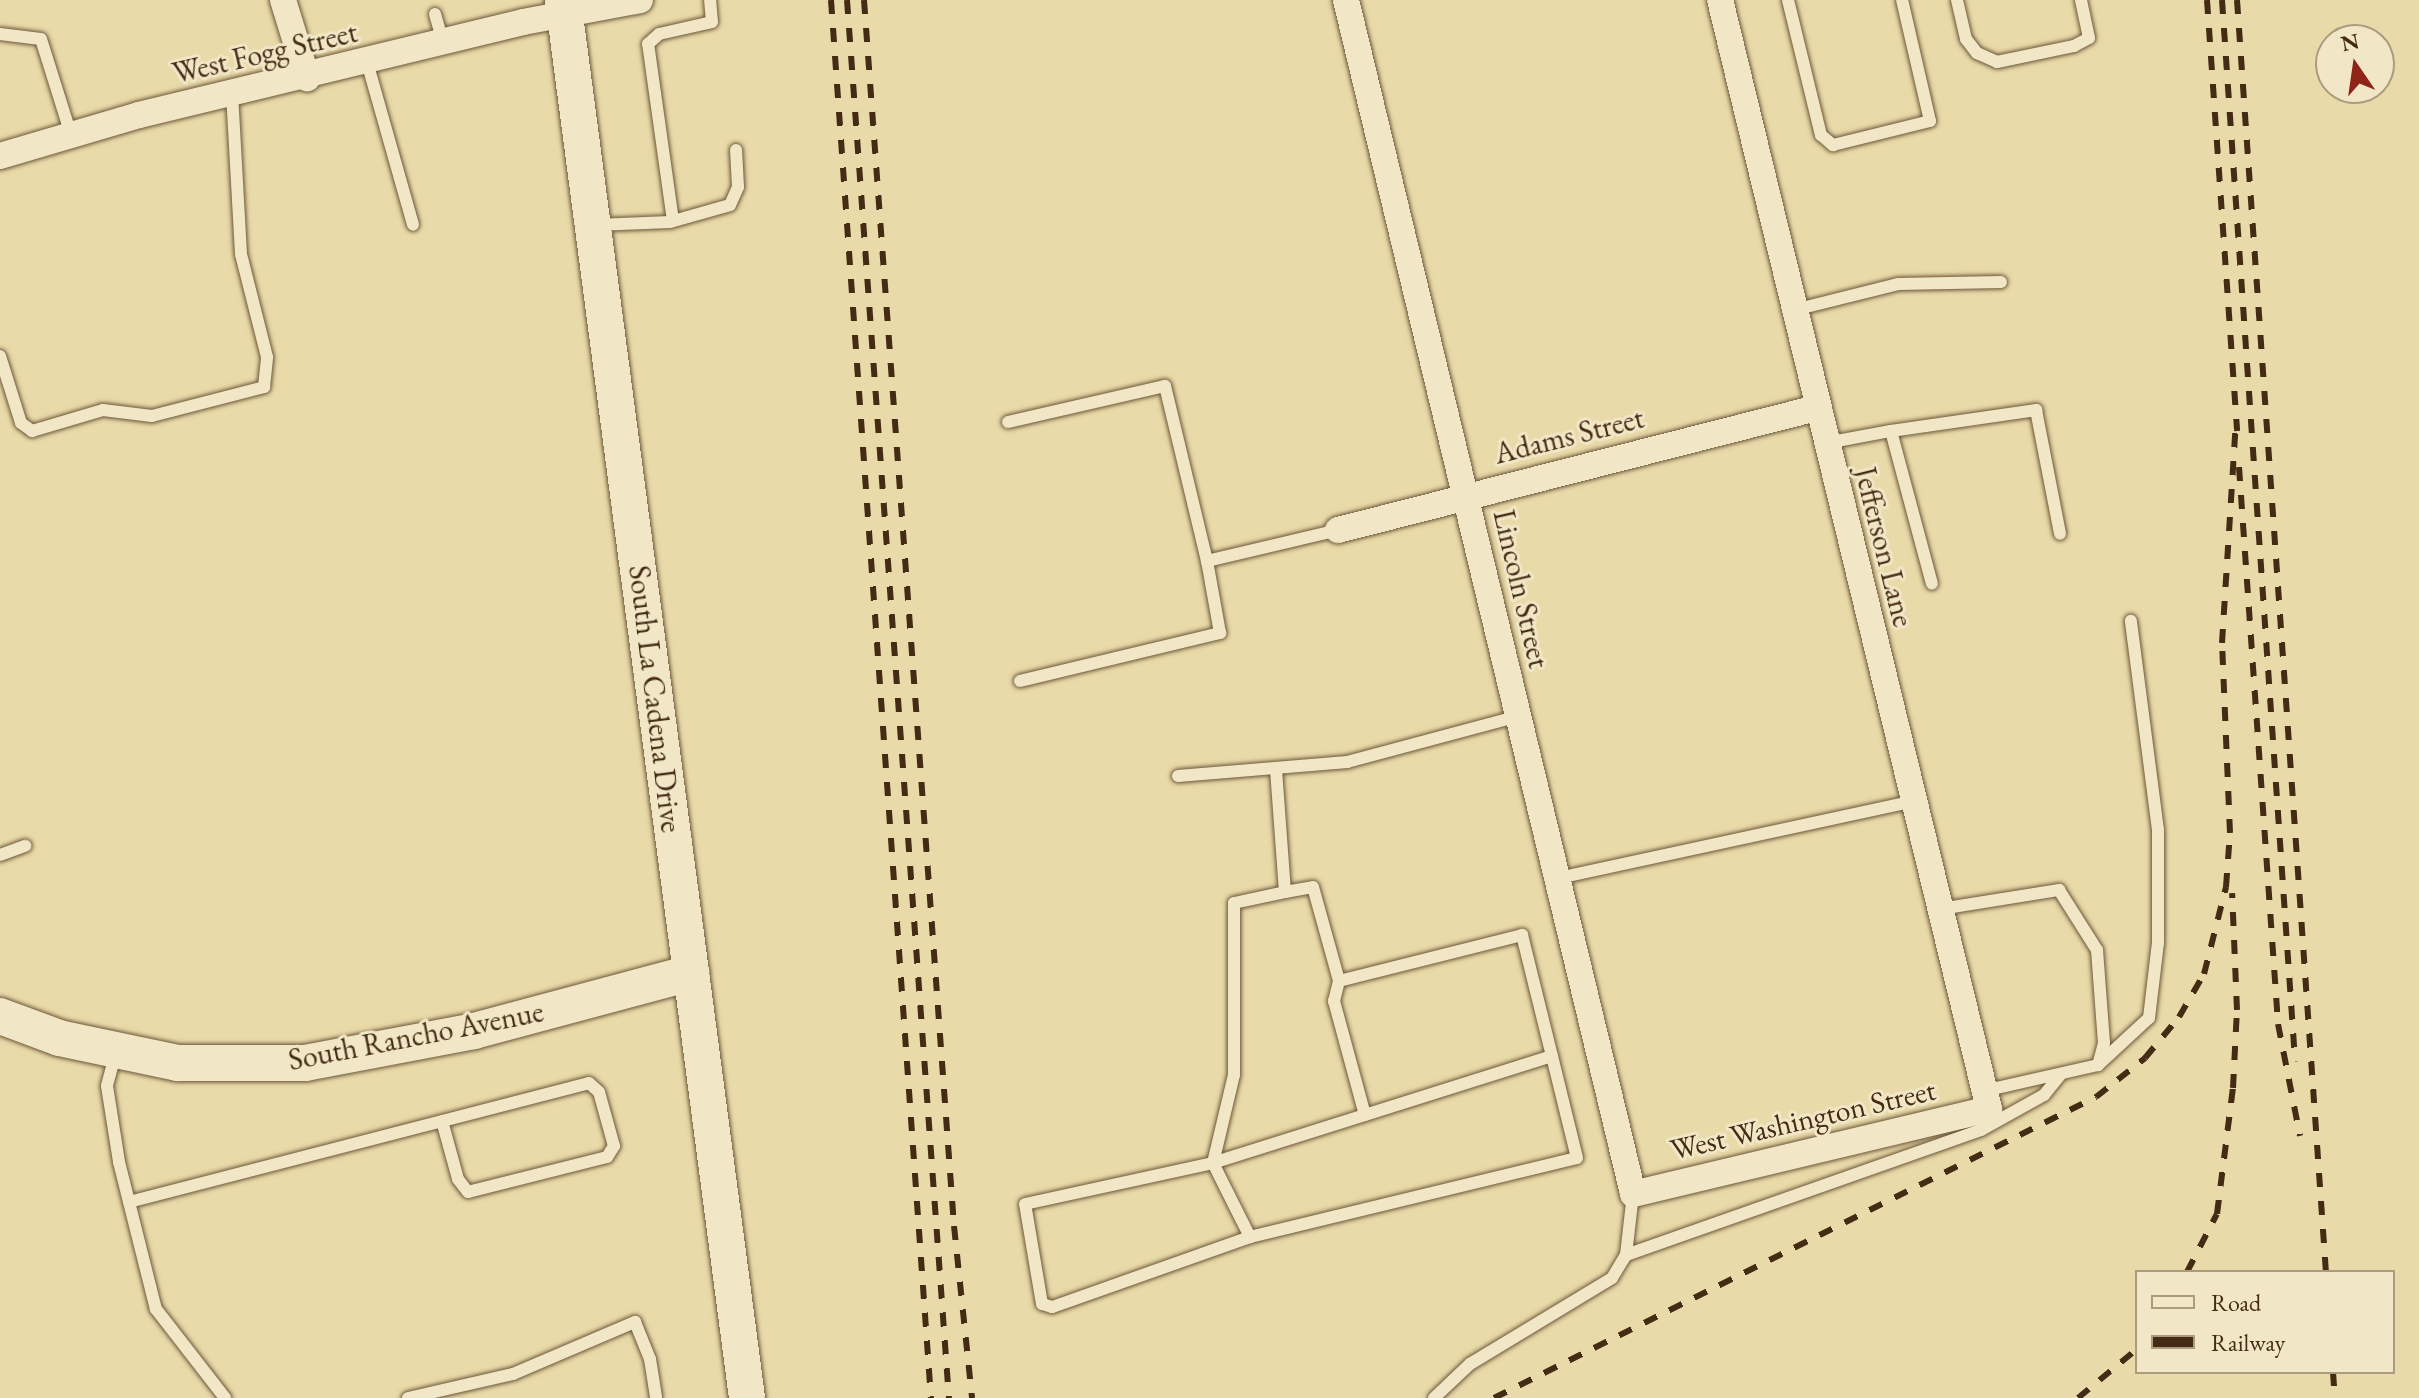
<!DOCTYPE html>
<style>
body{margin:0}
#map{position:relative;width:2419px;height:1398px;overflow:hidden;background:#e9daa9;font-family:"EB Garamond",serif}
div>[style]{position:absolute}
.roads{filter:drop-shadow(0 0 2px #6d5739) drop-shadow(0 0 2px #6d5739)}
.lane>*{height:12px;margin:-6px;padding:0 6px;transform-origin:6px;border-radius:6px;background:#f1e7c7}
.street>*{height:26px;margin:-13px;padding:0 13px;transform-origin:13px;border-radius:13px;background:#f1e7c7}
.secondary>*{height:36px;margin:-18px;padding:0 18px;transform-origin:18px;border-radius:18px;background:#f1e7c7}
.rail>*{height:6px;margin-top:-3px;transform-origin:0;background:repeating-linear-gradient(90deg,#442b14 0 14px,transparent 0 28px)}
span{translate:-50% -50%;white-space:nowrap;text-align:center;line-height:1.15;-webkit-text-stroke:6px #f1e7c7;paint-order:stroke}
.street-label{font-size:30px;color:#442b14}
.legend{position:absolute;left:2135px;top:1270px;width:260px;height:104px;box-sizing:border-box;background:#f1e7c7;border:2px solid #ac9c7f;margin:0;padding:10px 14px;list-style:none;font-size:24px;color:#442b14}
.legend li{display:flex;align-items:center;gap:16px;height:40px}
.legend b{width:40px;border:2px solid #ac9c7f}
.north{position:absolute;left:2315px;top:24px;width:80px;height:80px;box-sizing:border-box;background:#f1e7c7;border:2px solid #ac9c7f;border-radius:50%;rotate:347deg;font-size:22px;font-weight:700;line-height:32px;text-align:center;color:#442b14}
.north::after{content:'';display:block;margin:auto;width:28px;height:36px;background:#8f2418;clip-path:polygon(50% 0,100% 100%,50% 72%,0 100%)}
</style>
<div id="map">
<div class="roads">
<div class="lane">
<i style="left:1788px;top:0;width:139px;rotate:76.3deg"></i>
<i style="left:1821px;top:135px;width:16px;rotate:40deg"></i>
<i style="left:1833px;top:145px;width:100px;rotate:-13.9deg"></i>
<i style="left:1930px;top:121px;width:124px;rotate:-103deg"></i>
<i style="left:1957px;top:0;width:40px;rotate:77deg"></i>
<i style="left:1966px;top:39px;width:18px;rotate:52deg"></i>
<i style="left:1977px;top:53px;width:22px;rotate:24deg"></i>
<i style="left:1997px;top:62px;width:79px;rotate:-11.7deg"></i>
<i style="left:2074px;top:46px;width:17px;rotate:-28deg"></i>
<i style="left:2089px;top:38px;width:39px;rotate:-102deg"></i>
<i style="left:435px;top:14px;width:29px;rotate:74deg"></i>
<i style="left:0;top:34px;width:41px;rotate:7deg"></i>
<i style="left:41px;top:39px;width:101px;rotate:72.6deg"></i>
<i style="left:367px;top:62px;width:169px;rotate:74.2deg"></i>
<i style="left:673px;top:221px;width:179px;rotate:-98deg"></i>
<i style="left:648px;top:44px;width:15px;rotate:-42deg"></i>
<i style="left:659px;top:34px;width:54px;rotate:-12.8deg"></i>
<i style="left:712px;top:22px;width:22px;rotate:-95deg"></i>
<i style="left:596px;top:225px;width:74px;rotate:-2.3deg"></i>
<i style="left:670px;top:222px;width:62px;rotate:-15.8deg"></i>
<i style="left:730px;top:205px;width:20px;rotate:-66deg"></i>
<i style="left:738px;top:187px;width:37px;rotate:-93deg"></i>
<i style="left:1794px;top:310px;width:107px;rotate:-14deg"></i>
<i style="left:1898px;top:284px;width:103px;rotate:-1.1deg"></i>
<i style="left:0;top:356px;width:70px;rotate:72.6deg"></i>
<i style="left:21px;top:423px;width:14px;rotate:36deg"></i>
<i style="left:32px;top:431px;width:74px;rotate:-16.5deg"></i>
<i style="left:103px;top:410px;width:49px;rotate:7deg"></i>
<i style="left:152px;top:416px;width:116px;rotate:-14.5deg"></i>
<i style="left:264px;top:387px;width:30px;rotate:-84deg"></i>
<i style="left:267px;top:357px;width:106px;rotate:-104.2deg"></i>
<i style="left:241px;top:254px;width:159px;rotate:-93.2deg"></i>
<i style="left:1008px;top:422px;width:161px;rotate:-12.9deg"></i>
<i style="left:1165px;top:386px;width:180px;rotate:76.5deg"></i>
<i style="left:1207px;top:561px;width:135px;rotate:-13.3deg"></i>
<i style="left:1891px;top:431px;width:147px;rotate:-8.2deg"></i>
<i style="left:2036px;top:410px;width:126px;rotate:79deg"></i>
<i style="left:1826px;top:443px;width:66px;rotate:-10.5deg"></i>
<i style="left:1891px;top:431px;width:158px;rotate:75deg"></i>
<i style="left:1020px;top:681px;width:206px;rotate:-13.5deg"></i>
<i style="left:1220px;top:633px;width:73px;rotate:-100.2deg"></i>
<i style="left:1178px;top:776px;width:170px;rotate:-4.7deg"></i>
<i style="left:1347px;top:762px;width:178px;rotate:-15deg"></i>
<i style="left:0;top:855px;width:27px;rotate:-20deg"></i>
<i style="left:1558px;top:878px;width:363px;rotate:-12.2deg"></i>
<i style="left:1285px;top:892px;width:28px;rotate:-10deg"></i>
<i style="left:1313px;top:887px;width:98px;rotate:74.5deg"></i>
<i style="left:1339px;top:981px;width:189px;rotate:-14.1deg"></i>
<i style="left:1522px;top:935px;width:125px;rotate:76.1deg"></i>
<i style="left:1940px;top:909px;width:121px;rotate:-9.1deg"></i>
<i style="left:2059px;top:890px;width:71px;rotate:57.7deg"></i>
<i style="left:2097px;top:950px;width:93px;rotate:85.7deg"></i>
<i style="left:2104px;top:1043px;width:23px;rotate:105deg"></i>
<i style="left:2098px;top:1065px;width:117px;rotate:167.2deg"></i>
<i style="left:1339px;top:981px;width:21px;rotate:104deg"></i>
<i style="left:1334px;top:1001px;width:118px;rotate:74.8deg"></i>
<i style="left:116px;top:1052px;width:35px;rotate:105deg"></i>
<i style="left:107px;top:1086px;width:77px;rotate:81deg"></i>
<i style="left:119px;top:1162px;width:152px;rotate:75.9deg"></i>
<i style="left:156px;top:1309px;width:113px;rotate:52.2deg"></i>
<i style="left:2098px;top:1065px;width:69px;rotate:-42.7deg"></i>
<i style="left:2149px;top:1018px;width:76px;rotate:-83.2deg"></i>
<i style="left:2158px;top:943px;width:113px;rotate:-90deg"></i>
<i style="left:2158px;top:830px;width:211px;rotate:-97.4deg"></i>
<i style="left:129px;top:1202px;width:475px;rotate:-14.5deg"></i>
<i style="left:589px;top:1083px;width:13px;rotate:42deg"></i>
<i style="left:599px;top:1092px;width:56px;rotate:74.5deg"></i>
<i style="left:614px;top:1146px;width:13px;rotate:122deg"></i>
<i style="left:607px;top:1157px;width:143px;rotate:165.9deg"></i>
<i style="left:468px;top:1192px;width:16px;rotate:-128deg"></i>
<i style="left:458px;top:1179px;width:60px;rotate:-105.4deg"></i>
<i style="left:1250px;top:1237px;width:336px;rotate:-13.6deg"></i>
<i style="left:1577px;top:1158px;width:105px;rotate:-103.8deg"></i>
<i style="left:1552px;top:1056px;width:355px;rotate:162.5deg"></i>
<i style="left:1213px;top:1163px;width:83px;rotate:63.4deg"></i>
<i style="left:1250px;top:1237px;width:210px;rotate:160.5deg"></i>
<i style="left:1052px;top:1307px;width:10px;rotate:-163deg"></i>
<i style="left:1042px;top:1304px;width:101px;rotate:-99.6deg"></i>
<i style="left:1025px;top:1204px;width:192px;rotate:-12.3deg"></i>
<i style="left:1213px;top:1163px;width:90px;rotate:-76.6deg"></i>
<i style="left:1234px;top:1075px;width:172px;rotate:-90deg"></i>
<i style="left:1234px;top:903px;width:52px;rotate:-12.2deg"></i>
<i style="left:1285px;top:892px;width:124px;rotate:-94.2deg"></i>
<i style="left:1626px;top:1255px;width:376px;rotate:-19.4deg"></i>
<i style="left:1981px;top:1130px;width:72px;rotate:-29.1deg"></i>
<i style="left:2044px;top:1095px;width:27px;rotate:-51deg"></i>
<i style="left:408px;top:1398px;width:108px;rotate:-12.9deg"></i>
<i style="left:513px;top:1374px;width:133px;rotate:-23.1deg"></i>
<i style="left:635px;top:1322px;width:40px;rotate:68deg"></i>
<i style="left:650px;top:1359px;width:39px;rotate:81deg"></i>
<i style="left:1434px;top:1398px;width:50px;rotate:-43.4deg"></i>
<i style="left:1470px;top:1364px;width:166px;rotate:-31.2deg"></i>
<i style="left:1612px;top:1278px;width:27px;rotate:-59deg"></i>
<i style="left:1626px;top:1255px;width:61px;rotate:-83.5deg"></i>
</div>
<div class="street">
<i style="left:283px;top:0;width:82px;rotate:72.9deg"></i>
<i style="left:1346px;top:0;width:1228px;rotate:76.48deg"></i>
<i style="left:1633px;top:1194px;width:366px;rotate:-13.4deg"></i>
<i style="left:1989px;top:1109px;width:1141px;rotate:-103.63deg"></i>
<i style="left:0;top:156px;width:145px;rotate:-16.4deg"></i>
<i style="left:139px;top:115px;width:395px;rotate:-13.6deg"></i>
<i style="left:523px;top:22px;width:119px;rotate:-10.6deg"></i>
<i style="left:1338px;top:530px;width:494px;rotate:-14.3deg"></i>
</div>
<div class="secondary">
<i style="left:563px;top:0;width:1410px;rotate:82.5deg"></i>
<i style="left:0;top:1016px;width:63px;rotate:20.4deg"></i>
<i style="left:59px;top:1038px;width:122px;rotate:11.9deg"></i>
<i style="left:178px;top:1063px;width:127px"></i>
<i style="left:305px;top:1063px;width:172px;rotate:-10.7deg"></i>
<i style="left:474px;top:1031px;width:225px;rotate:-15deg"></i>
</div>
</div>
<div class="rail">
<i style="left:831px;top:0;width:1402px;rotate:85.91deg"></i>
<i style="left:847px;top:0;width:1402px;rotate:85.83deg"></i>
<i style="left:864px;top:0;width:1229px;rotate:85.8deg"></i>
<i style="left:954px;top:1226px;width:173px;rotate:84deg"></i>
<i style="left:2207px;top:0;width:432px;rotate:86deg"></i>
<i style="left:2222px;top:0;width:1064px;rotate:86.06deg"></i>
<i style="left:2237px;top:0;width:1275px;rotate:86deg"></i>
<i style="left:2239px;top:467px;width:558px;rotate:85.99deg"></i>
<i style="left:2278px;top:1024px;width:114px;rotate:78.9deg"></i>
<i style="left:2187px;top:1272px;width:65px;rotate:-62.7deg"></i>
<i style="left:2217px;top:1214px;width:127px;rotate:-82.8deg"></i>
<i style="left:2233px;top:1088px;width:78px;rotate:-87.1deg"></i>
<i style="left:2237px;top:1010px;width:117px;rotate:-92.4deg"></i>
<i style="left:2333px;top:1372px;width:26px;rotate:86deg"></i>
<i style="left:1494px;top:1398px;width:673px;rotate:-26.57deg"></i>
<i style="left:2096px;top:1097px;width:63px;rotate:-38.5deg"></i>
<i style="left:2145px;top:1058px;width:53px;rotate:-50.3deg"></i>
<i style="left:2179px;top:1017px;width:50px;rotate:-59.8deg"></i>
<i style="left:2204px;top:974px;width:90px;rotate:-75.8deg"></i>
<i style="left:2226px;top:887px;width:54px;rotate:-85.8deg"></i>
<i style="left:2230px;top:833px;width:190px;rotate:-92.4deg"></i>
<i style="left:2222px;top:643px;width:221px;rotate:-86.4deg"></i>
<i style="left:2078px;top:1398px;width:77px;rotate:-39.7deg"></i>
</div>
<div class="street-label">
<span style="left:265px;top:53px;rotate:-13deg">West Fogg Street</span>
<span style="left:1569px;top:436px;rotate:-14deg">Adams Street</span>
<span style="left:1884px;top:547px;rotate:76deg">Jefferson Lane</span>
<span style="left:1521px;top:589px;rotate:77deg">Lincoln Street</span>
<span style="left:655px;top:699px;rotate:83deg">South La Cadena Drive</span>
<span style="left:416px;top:1036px;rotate:-11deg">South Rancho Avenue</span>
<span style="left:1803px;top:1120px;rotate:-13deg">West Washington Street</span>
</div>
<ul class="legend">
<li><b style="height:10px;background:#f1e7c7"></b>Road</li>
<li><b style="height:10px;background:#442b14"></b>Railway</li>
</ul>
<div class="north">N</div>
</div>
